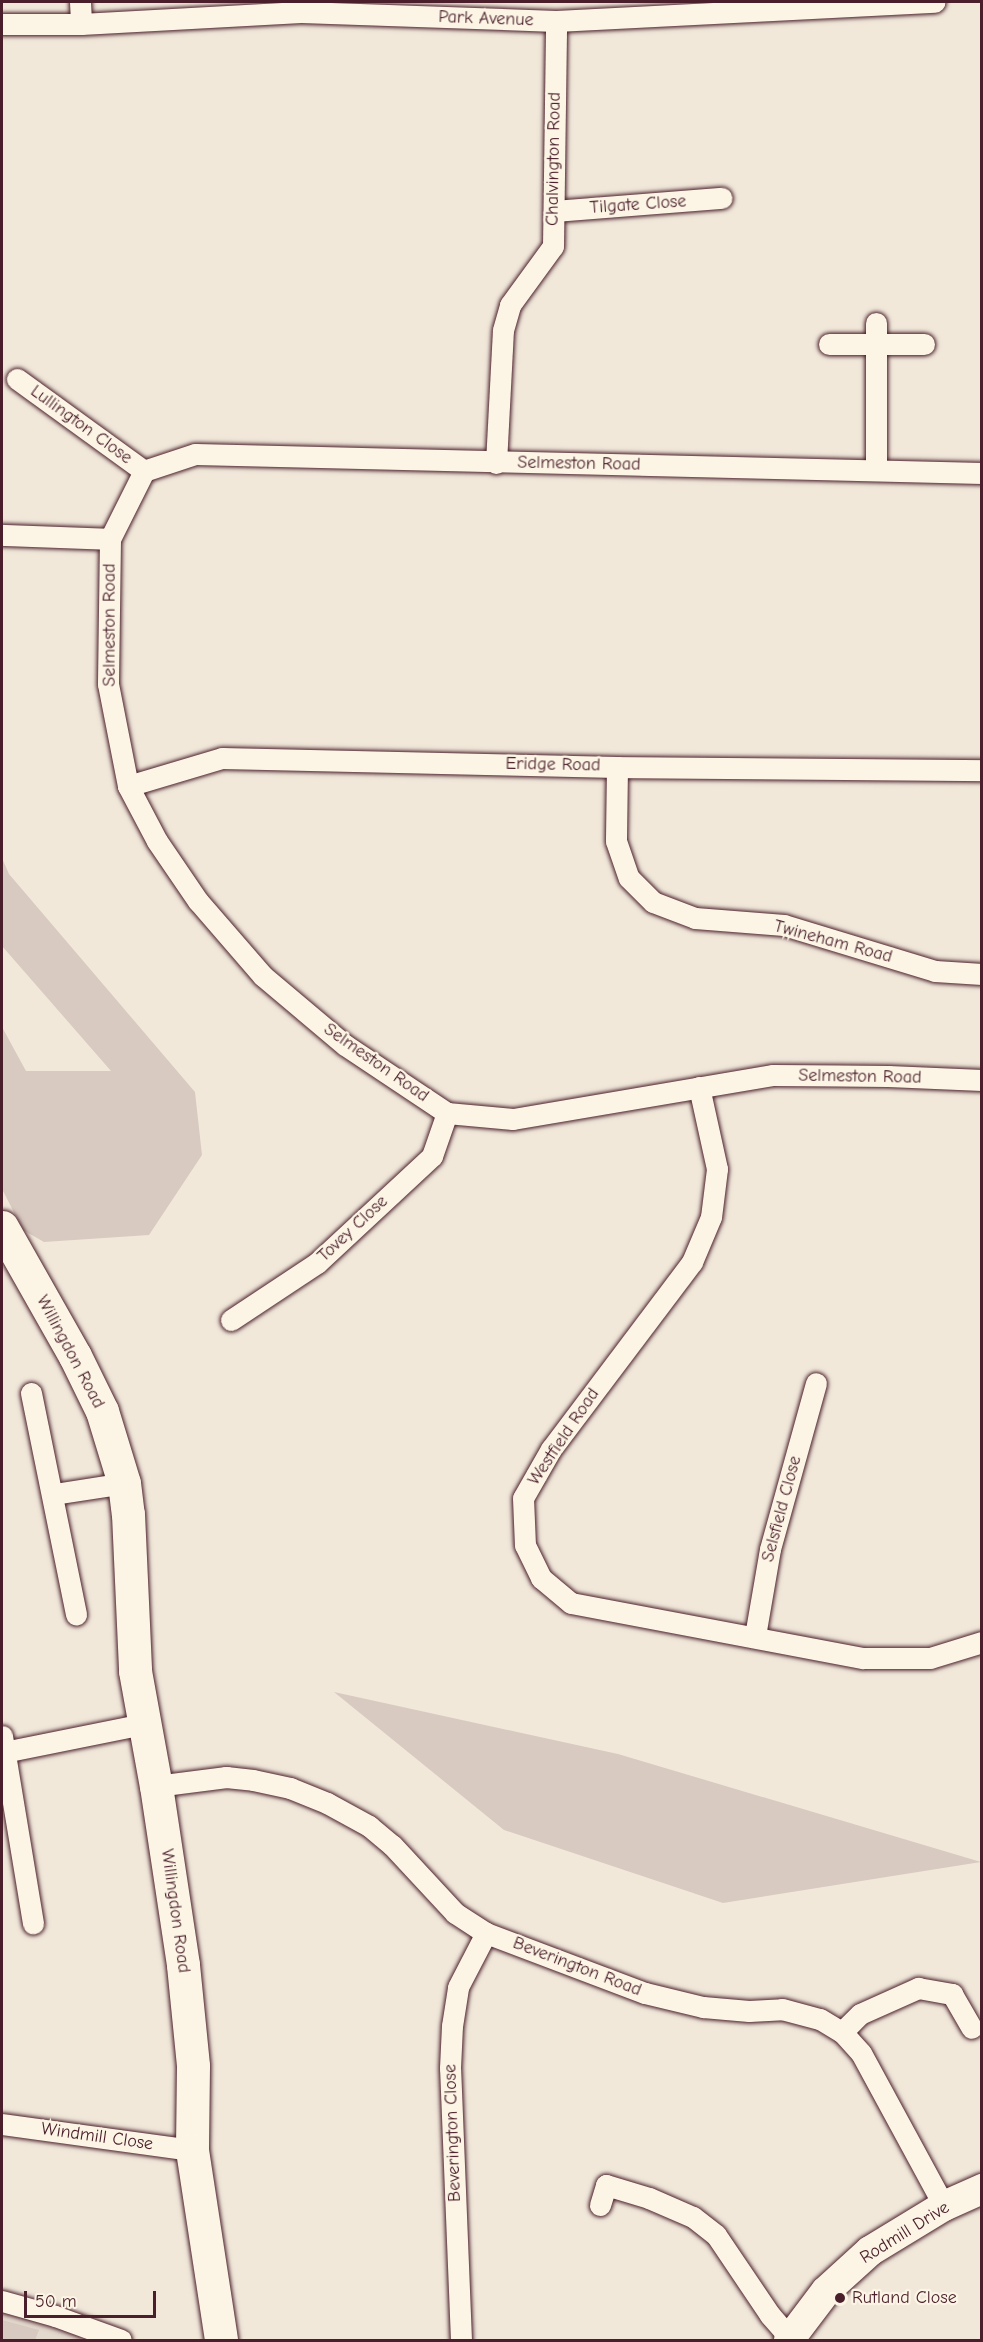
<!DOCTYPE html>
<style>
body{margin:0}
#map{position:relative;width:983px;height:2342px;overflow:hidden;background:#f1e8da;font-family:"Comic Neue",sans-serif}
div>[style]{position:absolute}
.built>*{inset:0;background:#e4d9cd}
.green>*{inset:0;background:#d8cac0}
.roads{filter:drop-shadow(0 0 2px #4a1f2b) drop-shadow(0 0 2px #4a1f2b)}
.street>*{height:21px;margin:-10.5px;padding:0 10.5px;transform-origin:10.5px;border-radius:10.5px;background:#fcf5e5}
.secondary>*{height:30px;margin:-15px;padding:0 15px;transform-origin:15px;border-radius:15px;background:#fcf5e5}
.primary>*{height:33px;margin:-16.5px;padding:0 16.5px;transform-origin:16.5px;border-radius:16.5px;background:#fcf5e5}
.dots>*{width:16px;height:16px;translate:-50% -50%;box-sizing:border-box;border:3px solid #fcf5e5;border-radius:50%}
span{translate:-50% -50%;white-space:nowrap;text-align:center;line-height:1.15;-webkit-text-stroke:4.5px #fcf5e5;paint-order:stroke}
.street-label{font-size:18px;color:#4a1f2b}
.poi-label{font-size:18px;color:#4a1f2b}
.left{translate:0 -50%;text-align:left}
.frame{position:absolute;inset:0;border:3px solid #4a1f2b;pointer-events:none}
.scale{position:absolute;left:24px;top:2291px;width:132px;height:27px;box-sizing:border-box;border:3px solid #4a1f2b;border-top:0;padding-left:8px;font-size:18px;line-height:21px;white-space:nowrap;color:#4a1f2b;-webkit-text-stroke:4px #fcf5e5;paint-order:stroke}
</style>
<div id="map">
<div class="built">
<i style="clip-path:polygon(2px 2312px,28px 2319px,82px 2336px,80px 2340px,2px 2340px)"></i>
</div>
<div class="green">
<i style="clip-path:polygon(2px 858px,9px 874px,195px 1092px,202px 1155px,149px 1235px,44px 1242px,23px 1230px,2px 1189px,2px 1027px,26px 1071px,111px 1071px,2px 946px)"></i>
<i style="clip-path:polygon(334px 1692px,618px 1754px,981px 1862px,723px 1903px,504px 1830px)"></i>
<i style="clip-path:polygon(2px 2320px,39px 2330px,35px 2340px,2px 2340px)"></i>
</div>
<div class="roads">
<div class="street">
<i style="left:80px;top:2px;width:22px;rotate:87deg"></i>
<i style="left:2px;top:24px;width:79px"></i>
<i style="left:81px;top:24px;width:220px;rotate:-3.1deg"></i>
<i style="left:301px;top:12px;width:255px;rotate:2deg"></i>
<i style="left:556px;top:21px;width:379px;rotate:-2.9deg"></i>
<i style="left:555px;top:211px;width:167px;rotate:-4.5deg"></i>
<i style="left:876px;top:323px;width:147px;rotate:90deg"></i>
<i style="left:829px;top:344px;width:95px"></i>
<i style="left:17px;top:379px;width:157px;rotate:35.9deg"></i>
<i style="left:496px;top:463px;width:133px;rotate:-87deg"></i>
<i style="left:503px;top:330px;width:26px;rotate:-74deg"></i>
<i style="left:510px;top:305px;width:73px;rotate:-53.9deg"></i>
<i style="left:553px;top:246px;width:225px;rotate:-89.2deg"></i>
<i style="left:982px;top:473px;width:787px;rotate:-178.62deg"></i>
<i style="left:195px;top:454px;width:54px;rotate:161.6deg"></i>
<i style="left:144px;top:471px;width:76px;rotate:116.6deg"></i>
<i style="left:110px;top:539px;width:145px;rotate:90.8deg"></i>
<i style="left:108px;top:684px;width:104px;rotate:78.9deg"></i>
<i style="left:128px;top:786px;width:62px;rotate:62.2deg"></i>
<i style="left:157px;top:841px;width:73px;rotate:55.7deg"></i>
<i style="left:198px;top:901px;width:99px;rotate:49.1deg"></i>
<i style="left:263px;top:976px;width:107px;rotate:40.1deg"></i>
<i style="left:345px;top:1045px;width:123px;rotate:33.7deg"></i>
<i style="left:447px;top:1113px;width:66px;rotate:5.2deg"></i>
<i style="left:513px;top:1119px;width:264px;rotate:-9.6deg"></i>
<i style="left:773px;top:1075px;width:115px;rotate:0.5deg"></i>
<i style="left:888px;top:1076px;width:94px;rotate:2.4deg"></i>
<i style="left:2px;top:535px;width:108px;rotate:2.1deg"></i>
<i style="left:617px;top:767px;width:74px;rotate:90.8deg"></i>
<i style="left:616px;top:841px;width:39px;rotate:71deg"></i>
<i style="left:629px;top:878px;width:34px;rotate:45deg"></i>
<i style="left:653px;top:902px;width:45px;rotate:20.9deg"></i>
<i style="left:695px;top:918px;width:89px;rotate:4.5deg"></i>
<i style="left:784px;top:925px;width:158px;rotate:16.9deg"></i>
<i style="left:935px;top:971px;width:47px;rotate:3.7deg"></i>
<i style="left:128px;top:786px;width:98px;rotate:-16.6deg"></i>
<i style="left:222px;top:758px;width:395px;rotate:1.3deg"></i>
<i style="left:617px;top:767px;width:365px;rotate:0.5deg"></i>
<i style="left:699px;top:1087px;width:84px;rotate:77.6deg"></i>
<i style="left:717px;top:1169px;width:48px;rotate:97.1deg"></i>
<i style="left:711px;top:1217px;width:49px;rotate:112.9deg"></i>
<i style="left:692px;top:1262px;width:234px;rotate:127deg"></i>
<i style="left:551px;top:1449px;width:56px;rotate:119.7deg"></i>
<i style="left:523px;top:1498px;width:47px;rotate:87.6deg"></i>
<i style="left:525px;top:1545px;width:37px;rotate:64deg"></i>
<i style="left:541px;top:1578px;width:39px;rotate:40deg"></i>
<i style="left:571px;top:1603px;width:297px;rotate:10.7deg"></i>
<i style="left:863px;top:1658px;width:67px"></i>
<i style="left:930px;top:1658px;width:54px;rotate:-17.1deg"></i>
<i style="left:231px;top:1320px;width:103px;rotate:-33.5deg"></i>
<i style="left:317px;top:1263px;width:157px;rotate:-42.9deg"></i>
<i style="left:432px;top:1156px;width:46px;rotate:-70.8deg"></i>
<i style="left:31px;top:1393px;width:226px;rotate:78.5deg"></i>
<i style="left:54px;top:1494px;width:71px;rotate:-8.9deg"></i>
<i style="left:755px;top:1636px;width:88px;rotate:-80.2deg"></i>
<i style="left:770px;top:1549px;width:172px;rotate:-74.5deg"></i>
<i style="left:2px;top:1736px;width:190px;rotate:80.6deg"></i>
<i style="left:4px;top:1752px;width:142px;rotate:-11.4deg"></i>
<i style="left:156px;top:1786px;width:71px;rotate:-7.3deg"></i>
<i style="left:226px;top:1777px;width:27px;rotate:6deg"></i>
<i style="left:253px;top:1780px;width:38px;rotate:12deg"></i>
<i style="left:290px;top:1788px;width:40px;rotate:22deg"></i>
<i style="left:327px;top:1803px;width:48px;rotate:28.7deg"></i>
<i style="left:369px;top:1826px;width:30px;rotate:40deg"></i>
<i style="left:392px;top:1845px;width:93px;rotate:47.2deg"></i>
<i style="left:455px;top:1913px;width:37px;rotate:33deg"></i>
<i style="left:486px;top:1933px;width:170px;rotate:20.7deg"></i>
<i style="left:645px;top:1993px;width:60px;rotate:13.6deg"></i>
<i style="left:703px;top:2007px;width:46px;rotate:5deg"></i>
<i style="left:749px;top:2011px;width:33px;rotate:-3deg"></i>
<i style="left:782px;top:2009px;width:39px;rotate:15deg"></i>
<i style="left:820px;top:2019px;width:26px;rotate:31deg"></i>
<i style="left:842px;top:2032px;width:28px;rotate:48deg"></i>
<i style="left:861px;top:2053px;width:174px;rotate:61.5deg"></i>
<i style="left:842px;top:2032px;width:25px;rotate:-45deg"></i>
<i style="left:860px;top:2014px;width:64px;rotate:-24.1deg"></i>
<i style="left:918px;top:1988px;width:35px;rotate:10deg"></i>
<i style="left:952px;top:1994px;width:39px;rotate:60deg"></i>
<i style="left:2px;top:2124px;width:192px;rotate:7.8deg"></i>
<i style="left:600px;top:2205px;width:21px;rotate:-73deg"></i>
<i style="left:606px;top:2185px;width:45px;rotate:16.8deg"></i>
<i style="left:649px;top:2198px;width:48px;rotate:23.4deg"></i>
<i style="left:693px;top:2217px;width:29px;rotate:38deg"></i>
<i style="left:716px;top:2235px;width:97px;rotate:56deg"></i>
<i style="left:770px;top:2315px;width:30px;rotate:49deg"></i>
<i style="left:2px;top:2301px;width:55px;rotate:15.8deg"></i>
<i style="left:55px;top:2316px;width:70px;rotate:20deg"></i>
<i style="left:461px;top:2340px;width:272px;rotate:-92.3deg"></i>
<i style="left:450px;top:2068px;width:42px;rotate:-87.3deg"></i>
<i style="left:452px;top:2026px;width:39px;rotate:-81deg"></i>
<i style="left:458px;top:1987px;width:61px;rotate:-62.6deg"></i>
</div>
<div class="secondary">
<i style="left:789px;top:2340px;width:61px;rotate:-52.9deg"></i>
<i style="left:826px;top:2291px;width:59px;rotate:-42.3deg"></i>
<i style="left:870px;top:2251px;width:87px;rotate:-31.3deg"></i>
<i style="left:944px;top:2206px;width:42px;rotate:-24.1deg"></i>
</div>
<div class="primary">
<i style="left:2px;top:1227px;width:148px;rotate:60.5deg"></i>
<i style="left:75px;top:1356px;width:61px;rotate:63.9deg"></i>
<i style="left:102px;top:1411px;width:75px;rotate:73deg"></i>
<i style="left:124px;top:1483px;width:31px;rotate:83deg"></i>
<i style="left:128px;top:1514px;width:157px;rotate:87.4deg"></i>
<i style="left:135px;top:1671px;width:117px;rotate:79.7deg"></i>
<i style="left:156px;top:1786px;width:181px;rotate:81.4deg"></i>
<i style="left:183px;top:1965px;width:101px;rotate:84.3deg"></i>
<i style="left:193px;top:2066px;width:84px;rotate:90.7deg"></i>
<i style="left:192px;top:2150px;width:192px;rotate:81.3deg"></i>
</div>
</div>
<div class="dots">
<i style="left:840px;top:2298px;background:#4a1f2b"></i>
</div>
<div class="street-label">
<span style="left:486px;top:19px;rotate:2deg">Park Avenue</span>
<span style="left:554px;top:159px;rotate:-89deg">Chalvington Road</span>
<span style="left:638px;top:205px;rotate:-4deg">Tilgate Close</span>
<span style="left:81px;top:425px;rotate:36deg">Lullington Close</span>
<span style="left:579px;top:464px;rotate:1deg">Selmeston Road</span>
<span style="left:110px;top:625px;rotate:-90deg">Selmeston Road</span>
<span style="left:553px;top:765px;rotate:1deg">Eridge Road</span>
<span style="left:833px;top:942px;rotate:15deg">Twineham Road</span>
<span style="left:376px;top:1063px;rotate:35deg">Selmeston Road</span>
<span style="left:860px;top:1077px;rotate:1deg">Selmeston Road</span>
<span style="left:353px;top:1229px;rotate:-43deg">Tovey Close</span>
<span style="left:70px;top:1352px;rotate:62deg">Willingdon Road</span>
<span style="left:564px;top:1437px;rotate:-56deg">Westfield Road</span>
<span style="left:782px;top:1509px;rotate:-75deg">Selsfield Close</span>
<span style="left:175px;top:1911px;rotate:82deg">Willingdon Road</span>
<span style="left:577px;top:1967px;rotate:21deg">Beverington Road</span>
<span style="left:453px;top:2133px;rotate:-92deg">Beverington Close</span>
<span style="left:97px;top:2137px;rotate:8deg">Windmill Close</span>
<span style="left:905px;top:2233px;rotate:-32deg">Rodmill Drive</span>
</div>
<div class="poi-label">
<span class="left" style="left:852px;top:2298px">Rutland Close</span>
</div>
<div class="frame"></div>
<div class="scale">50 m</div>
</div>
